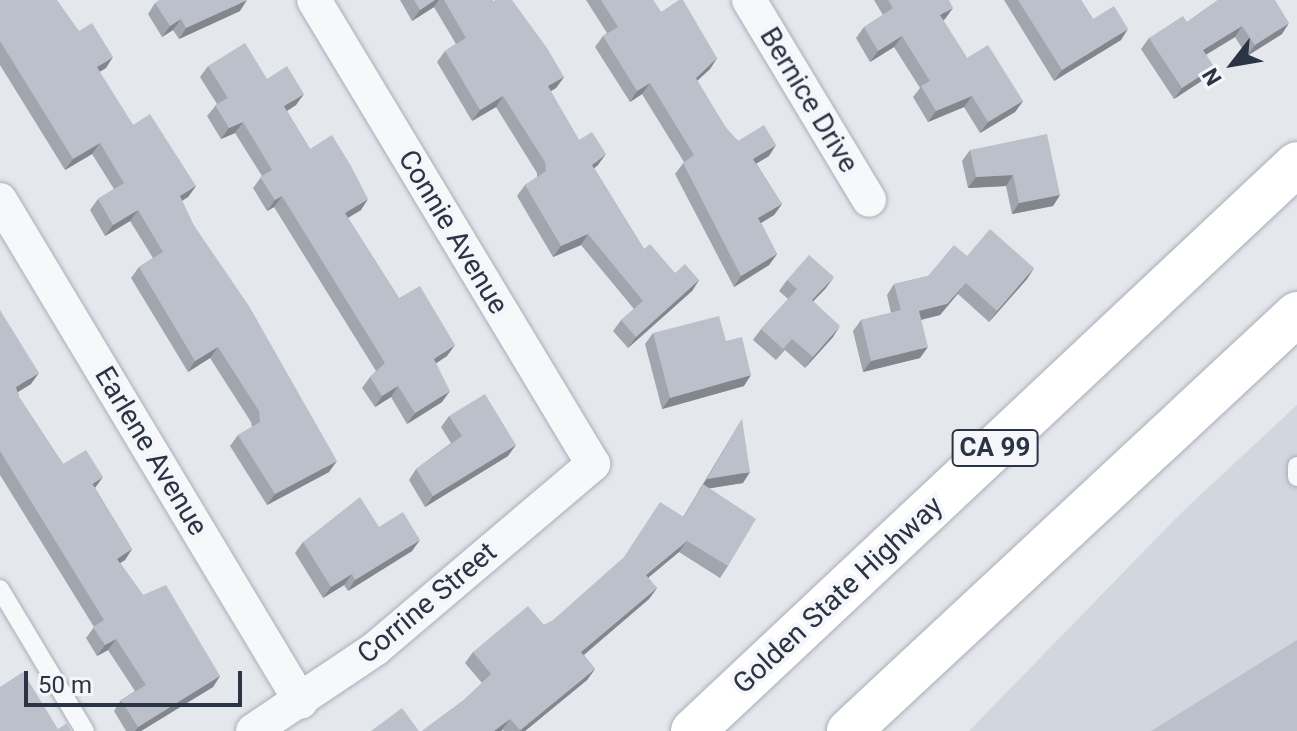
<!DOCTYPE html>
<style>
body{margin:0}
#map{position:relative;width:1297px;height:731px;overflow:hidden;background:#e4e7ec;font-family:Roboto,sans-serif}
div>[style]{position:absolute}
.built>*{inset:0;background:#d2d6de}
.roads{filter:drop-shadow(0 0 2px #a9aeb7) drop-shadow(0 0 2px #a9aeb7)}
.lane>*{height:18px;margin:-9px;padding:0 9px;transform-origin:9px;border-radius:9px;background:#f7f8fa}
.street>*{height:34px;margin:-17px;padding:0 17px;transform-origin:17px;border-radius:17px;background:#f7f8fa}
.highway>*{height:44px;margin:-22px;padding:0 22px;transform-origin:22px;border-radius:22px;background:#fff}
.wall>*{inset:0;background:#a1a5ae}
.shaded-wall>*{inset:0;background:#83868d}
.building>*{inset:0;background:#bbc0ca}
span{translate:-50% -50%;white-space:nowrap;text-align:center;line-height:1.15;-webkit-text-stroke:8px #f4f6f9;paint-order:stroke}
.shield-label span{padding:2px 6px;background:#f4f6f9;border:2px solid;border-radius:6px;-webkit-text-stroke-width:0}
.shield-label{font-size:26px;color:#2b3445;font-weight:700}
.street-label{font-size:28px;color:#2b3445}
.north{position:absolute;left:1193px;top:24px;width:80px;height:80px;-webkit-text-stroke:6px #f4f6f9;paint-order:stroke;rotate:239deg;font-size:22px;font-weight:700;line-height:32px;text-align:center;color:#2b3445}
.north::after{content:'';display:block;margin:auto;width:28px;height:36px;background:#2b3445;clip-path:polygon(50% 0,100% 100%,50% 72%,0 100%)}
.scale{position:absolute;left:24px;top:671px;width:218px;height:36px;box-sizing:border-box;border:4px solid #2b3445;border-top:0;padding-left:10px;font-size:24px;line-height:28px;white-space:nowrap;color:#2b3445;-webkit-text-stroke:6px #f4f6f9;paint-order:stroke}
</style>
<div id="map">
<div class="built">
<i style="clip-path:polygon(1297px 405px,1297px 731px,969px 731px,1180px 514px)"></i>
</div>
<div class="roads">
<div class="lane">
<i style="left:1297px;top:466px;width:11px;rotate:90deg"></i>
<i style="left:0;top:589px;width:165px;rotate:59.1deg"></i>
</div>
<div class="street">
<i style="left:749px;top:0;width:233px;rotate:59deg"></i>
<i style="left:0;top:200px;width:585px;rotate:59.05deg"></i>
<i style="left:253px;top:731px;width:147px;rotate:-33.9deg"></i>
<i style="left:375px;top:649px;width:286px;rotate:-40.3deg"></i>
<i style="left:593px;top:464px;width:541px;rotate:-121.02deg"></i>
</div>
<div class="highway">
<i style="left:693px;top:731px;width:828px;rotate:-43.19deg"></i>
<i style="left:849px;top:731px;width:612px;rotate:-42.95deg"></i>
</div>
</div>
<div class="wall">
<i style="clip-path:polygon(0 0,106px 68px,99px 72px,133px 125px,196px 186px,188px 197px,182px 201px,193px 224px,329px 472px,267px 505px,230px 446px,238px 435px,252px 427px,251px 422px,210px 358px,188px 372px,131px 278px,139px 267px,153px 258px,130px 221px,105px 236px,90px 210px,98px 199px,114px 189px,92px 154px,65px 170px,0 65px)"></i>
<i style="clip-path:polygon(400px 0,492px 0,564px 77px,556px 88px,550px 91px,579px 140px,598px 165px,594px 168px,644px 249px,675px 273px,699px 280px,692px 291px,628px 348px,613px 331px,621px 320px,634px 309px,581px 245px,553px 257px,517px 196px,525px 185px,537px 177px,537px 173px,496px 107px,472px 121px,437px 62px,445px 51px,456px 44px,434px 7px,412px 21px)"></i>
<i style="clip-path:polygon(586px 0,653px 0,661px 12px,717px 58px,710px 69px,697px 81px,726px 128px,738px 141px,769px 156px,756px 163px,782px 204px,774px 215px,761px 223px,777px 254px,769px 265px,734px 287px,675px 174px,684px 162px,642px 94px,630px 102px,595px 47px,603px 36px,607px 33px)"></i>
<i style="clip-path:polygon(874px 0,949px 0,945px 19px,943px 20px,967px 58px,1023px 101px,1015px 112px,980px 133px,964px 107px,928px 122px,913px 97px,920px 88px,894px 47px,870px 62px,856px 38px,864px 27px,883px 15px)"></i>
<i style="clip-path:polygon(1004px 0,1081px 0,1093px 19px,1121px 40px,1054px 81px)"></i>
<i style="clip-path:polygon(1218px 0,1282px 34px,1247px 56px,1235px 37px,1206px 55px,1214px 67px,1206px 78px,1174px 99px,1141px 49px,1149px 38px,1187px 22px)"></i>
<i style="clip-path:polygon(155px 3px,240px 11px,179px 39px,173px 30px,162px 37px,148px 14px)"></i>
<i style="clip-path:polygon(208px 66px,267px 79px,296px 105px,287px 111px,310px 149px,361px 210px,348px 218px,399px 298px,447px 356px,436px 363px,442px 402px,407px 424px,391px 397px,375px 407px,362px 388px,370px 377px,376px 371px,274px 207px,267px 211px,253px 188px,262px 176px,235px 133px,221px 139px,207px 116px,217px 104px,200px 77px)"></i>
<i style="clip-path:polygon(970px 150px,1060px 195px,1053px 206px,1012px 214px,1006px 186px,968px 188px,962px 161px)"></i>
<i style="clip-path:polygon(967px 256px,1034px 268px,1027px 279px,989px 322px,958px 294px,940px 315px,921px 320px,920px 358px,863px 372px,853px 331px,861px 320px,891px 313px,887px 295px,894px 284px,928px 276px)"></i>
<i style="clip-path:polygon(787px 280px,826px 288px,813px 301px,833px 337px,805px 368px,785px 350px,776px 360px,753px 340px,761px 329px,788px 299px,779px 291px)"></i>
<i style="clip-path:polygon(0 310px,31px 384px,18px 392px,19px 397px,63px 464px,95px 488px,132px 549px,125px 560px,120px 563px,143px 595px,220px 676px,213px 687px,141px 731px,126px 731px,114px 711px,121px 700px,135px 691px,108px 650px,97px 656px,86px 638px,94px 627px,0 475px)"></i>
<i style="clip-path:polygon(653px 333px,744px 386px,662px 409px,645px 344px)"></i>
<i style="clip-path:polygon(449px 416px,508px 456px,425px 507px,409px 480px,416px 469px,451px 443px,441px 427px)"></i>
<i style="clip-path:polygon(742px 419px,743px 483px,710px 488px,728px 566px,720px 578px,679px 552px,648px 578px,657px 588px,649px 599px,584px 655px,595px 669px,587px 680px,525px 731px,504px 731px,503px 730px,501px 731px,422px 731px,464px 700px,482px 683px,465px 663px,473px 652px,544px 625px,552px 621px,683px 517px)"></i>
<i style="clip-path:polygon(379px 527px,412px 551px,348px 591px,344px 585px,323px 598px,295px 553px,303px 542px)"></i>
</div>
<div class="shaded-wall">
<i style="clip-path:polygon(247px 0,240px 11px,179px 39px,186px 28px)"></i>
<i style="clip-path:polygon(435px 0,439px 0,434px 7px,412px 21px,420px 10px)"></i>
<i style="clip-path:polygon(953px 8px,945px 19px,933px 26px,940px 15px)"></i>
<i style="clip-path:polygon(181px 19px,173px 30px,162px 37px,170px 26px)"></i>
<i style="clip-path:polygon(1289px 23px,1282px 34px,1247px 56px,1255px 45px)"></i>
<i style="clip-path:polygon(1242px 26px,1235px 37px,1195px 61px,1203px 50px)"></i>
<i style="clip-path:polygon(1128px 29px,1121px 40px,1054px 81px,1062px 70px)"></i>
<i style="clip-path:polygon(902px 36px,894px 47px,870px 62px,878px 51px)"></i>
<i style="clip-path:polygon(113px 57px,106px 68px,89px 78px,97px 67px)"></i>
<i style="clip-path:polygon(717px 58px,710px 69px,688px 89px,696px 78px)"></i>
<i style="clip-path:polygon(1214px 67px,1206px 78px,1174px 99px,1182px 88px)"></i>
<i style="clip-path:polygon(564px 77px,556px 88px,540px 98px,548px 86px)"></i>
<i style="clip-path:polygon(650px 83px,642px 94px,630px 102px,637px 91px)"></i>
<i style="clip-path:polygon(304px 94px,296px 105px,277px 117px,284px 106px)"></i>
<i style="clip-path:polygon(503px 96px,496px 107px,472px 121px,480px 110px)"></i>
<i style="clip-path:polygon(972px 96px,964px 107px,928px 122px,936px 111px)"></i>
<i style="clip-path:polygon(1023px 101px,1015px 112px,980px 133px,988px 122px)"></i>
<i style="clip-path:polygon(243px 122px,235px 133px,221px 139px,229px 128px)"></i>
<i style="clip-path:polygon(100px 143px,92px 154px,65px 170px,73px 159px)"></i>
<i style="clip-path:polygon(776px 145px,769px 156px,746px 170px,753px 159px)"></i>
<i style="clip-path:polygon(606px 154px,598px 165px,585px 176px,592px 165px)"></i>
<i style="clip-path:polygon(1013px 175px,1006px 186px,968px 188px,976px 177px)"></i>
<i style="clip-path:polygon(196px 186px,188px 197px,172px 207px,180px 196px)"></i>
<i style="clip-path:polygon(1060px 195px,1053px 206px,1012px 214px,1019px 203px)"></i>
<i style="clip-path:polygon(282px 196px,274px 207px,267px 211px,275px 200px)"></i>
<i style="clip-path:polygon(368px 199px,361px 210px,337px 224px,345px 213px)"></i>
<i style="clip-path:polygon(782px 204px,774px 215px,751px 229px,758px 218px)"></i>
<i style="clip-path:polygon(138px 210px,130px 221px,105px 236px,113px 225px)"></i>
<i style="clip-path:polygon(588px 234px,581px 245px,553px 257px,561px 246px)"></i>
<i style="clip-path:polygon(777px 254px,769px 265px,734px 287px,741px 276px)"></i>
<i style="clip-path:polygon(1034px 268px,1027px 279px,989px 322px,997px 311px)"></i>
<i style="clip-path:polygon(834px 277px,826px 288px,804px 311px,812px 300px)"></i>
<i style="clip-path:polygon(699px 280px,692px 291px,628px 348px,636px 337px)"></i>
<i style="clip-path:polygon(966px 283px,940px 315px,911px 322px,919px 311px)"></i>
<i style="clip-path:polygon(840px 326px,833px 337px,805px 368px,813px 357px)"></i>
<i style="clip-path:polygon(455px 345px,447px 356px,426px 370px,434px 359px)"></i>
<i style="clip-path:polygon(218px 347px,210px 358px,188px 372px,195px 361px)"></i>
<i style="clip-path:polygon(928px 347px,920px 358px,863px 372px,871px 361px)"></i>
<i style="clip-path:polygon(39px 373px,31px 384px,8px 398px,16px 387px)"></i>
<i style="clip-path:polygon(751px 375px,744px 386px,662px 409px,670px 398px)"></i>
<i style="clip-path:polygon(398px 386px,391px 397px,375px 407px,382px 396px)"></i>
<i style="clip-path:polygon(450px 391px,442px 402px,407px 424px,415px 413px)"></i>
<i style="clip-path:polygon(516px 445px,508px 456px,425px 507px,433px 496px)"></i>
<i style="clip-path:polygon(337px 461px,329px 472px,267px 505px,275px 494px)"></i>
<i style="clip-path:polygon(750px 472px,743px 483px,699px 490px,707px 479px)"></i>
<i style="clip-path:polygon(103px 477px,95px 488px,92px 484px)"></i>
<i style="clip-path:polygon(420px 540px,412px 551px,348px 591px,355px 580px)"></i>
<i style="clip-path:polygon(687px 541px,679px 552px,638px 586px,646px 575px)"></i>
<i style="clip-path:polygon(132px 549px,125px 560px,109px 570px,117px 559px)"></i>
<i style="clip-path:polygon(352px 574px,344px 585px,323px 598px,331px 587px)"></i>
<i style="clip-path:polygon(657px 588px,649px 599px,574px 663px,581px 652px)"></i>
<i style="clip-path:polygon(116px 639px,108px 650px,97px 656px,105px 645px)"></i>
<i style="clip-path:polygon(595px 669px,587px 680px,525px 731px,520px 731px)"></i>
<i style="clip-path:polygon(220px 676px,213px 687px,141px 731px,135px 731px,138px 727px)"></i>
<i style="clip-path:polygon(510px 719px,501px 731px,494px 731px)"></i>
</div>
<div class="building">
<i style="clip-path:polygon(0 0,57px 0,79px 31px,92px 23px,113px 57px,97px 67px,133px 125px,150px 114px,196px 186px,180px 196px,193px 224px,249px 306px,337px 461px,275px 494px,238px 435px,260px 422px,259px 411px,218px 347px,195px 361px,139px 267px,163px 252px,138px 210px,113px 225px,98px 199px,124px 183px,100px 143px,73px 159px,0 41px)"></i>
<i style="clip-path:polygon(159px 0,247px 0,186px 28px,181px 19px,170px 26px,155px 3px)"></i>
<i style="clip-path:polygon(414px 0,435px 0,420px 10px)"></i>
<i style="clip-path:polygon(444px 0,492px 0,493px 2px,495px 0,512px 0,547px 48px,564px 77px,548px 86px,579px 140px,592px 132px,606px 154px,592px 165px,644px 249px,650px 244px,675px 273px,685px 264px,699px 280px,636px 337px,621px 320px,643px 301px,588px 234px,561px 246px,525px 185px,546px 171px,545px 162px,503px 96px,480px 110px,445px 51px,466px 38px)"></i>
<i style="clip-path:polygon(601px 0,653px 0,661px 12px,679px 0,683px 0,717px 58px,696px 78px,726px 128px,738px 141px,764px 125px,776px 145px,753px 159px,782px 204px,758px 218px,777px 254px,741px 276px,683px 163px,694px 155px,650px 83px,637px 91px,603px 36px,618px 27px)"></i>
<i style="clip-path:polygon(888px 0,949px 0,953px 8px,940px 15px,967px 58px,988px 45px,1023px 101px,988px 122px,972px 96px,936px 111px,921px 86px,930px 81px,902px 36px,878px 51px,864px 27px,893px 8px)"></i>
<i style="clip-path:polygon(1018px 0,1081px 0,1093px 19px,1114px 6px,1128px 29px,1062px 70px)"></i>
<i style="clip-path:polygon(1218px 0,1275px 0,1289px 23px,1255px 45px,1242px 26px,1203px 50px,1214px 67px,1182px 88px,1149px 38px,1183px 16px,1187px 22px)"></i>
<i style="clip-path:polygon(245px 43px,267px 79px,287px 66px,304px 94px,284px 106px,310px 149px,332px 135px,351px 166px,368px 199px,345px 213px,399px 298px,420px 286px,455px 345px,434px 359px,450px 391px,415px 413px,398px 386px,382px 396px,370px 377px,385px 363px,282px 196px,275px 200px,260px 177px,272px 170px,243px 122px,229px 128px,215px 105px,228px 98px,208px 66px)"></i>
<i style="clip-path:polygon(1047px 134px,1060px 195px,1019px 203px,1013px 175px,976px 177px,970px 150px)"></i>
<i style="clip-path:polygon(990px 229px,1034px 268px,997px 311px,966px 283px,947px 304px,919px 311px,928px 347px,871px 361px,861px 320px,901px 310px,894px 284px,928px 276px,954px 245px,967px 256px)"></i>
<i style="clip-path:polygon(809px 255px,834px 277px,812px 300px,840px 326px,813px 357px,792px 339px,783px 349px,761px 329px,797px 289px,787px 280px)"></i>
<i style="clip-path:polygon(0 310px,39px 373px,16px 387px,19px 397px,63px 464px,86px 450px,103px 477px,92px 484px,132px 549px,117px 559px,143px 595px,166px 585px,220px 676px,138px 727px,121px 700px,146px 685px,116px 639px,105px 645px,93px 627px,104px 620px,0 451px)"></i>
<i style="clip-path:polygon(719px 316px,726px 341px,742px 337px,751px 375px,670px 398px,653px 333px)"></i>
<i style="clip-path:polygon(485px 394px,516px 445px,433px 496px,416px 469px,462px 436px,449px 416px)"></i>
<i style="clip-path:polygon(742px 419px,750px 472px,707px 479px)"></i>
<i style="clip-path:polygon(703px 484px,756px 519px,728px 566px,687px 541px,646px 575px,657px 588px,581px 652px,595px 669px,520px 730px,510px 719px,494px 731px,422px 731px,464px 700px,491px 674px,473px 652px,528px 606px,544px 625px,552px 621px,624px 557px,660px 502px,684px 517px)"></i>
<i style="clip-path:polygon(360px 497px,379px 527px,403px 512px,420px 540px,355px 580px,352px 574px,331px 587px,303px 542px)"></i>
<i style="clip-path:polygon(1297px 640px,1297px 731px,1151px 731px)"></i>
<i style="clip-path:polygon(23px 672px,58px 729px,67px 723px,71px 731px,0 731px,0 687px)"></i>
<i style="clip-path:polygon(402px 708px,419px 731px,371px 731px)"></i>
</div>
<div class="shield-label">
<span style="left:995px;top:448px">CA 99</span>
</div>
<div class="street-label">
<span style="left:809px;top:100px;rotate:59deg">Bernice Drive</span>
<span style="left:453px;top:232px;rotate:59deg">Connie Avenue</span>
<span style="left:151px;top:451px;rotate:59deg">Earlene Avenue</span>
<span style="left:838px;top:595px;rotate:-43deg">Golden State Highway</span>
<span style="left:427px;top:603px;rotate:-40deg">Corrine Street</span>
</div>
<div class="north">N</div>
<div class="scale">50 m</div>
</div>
